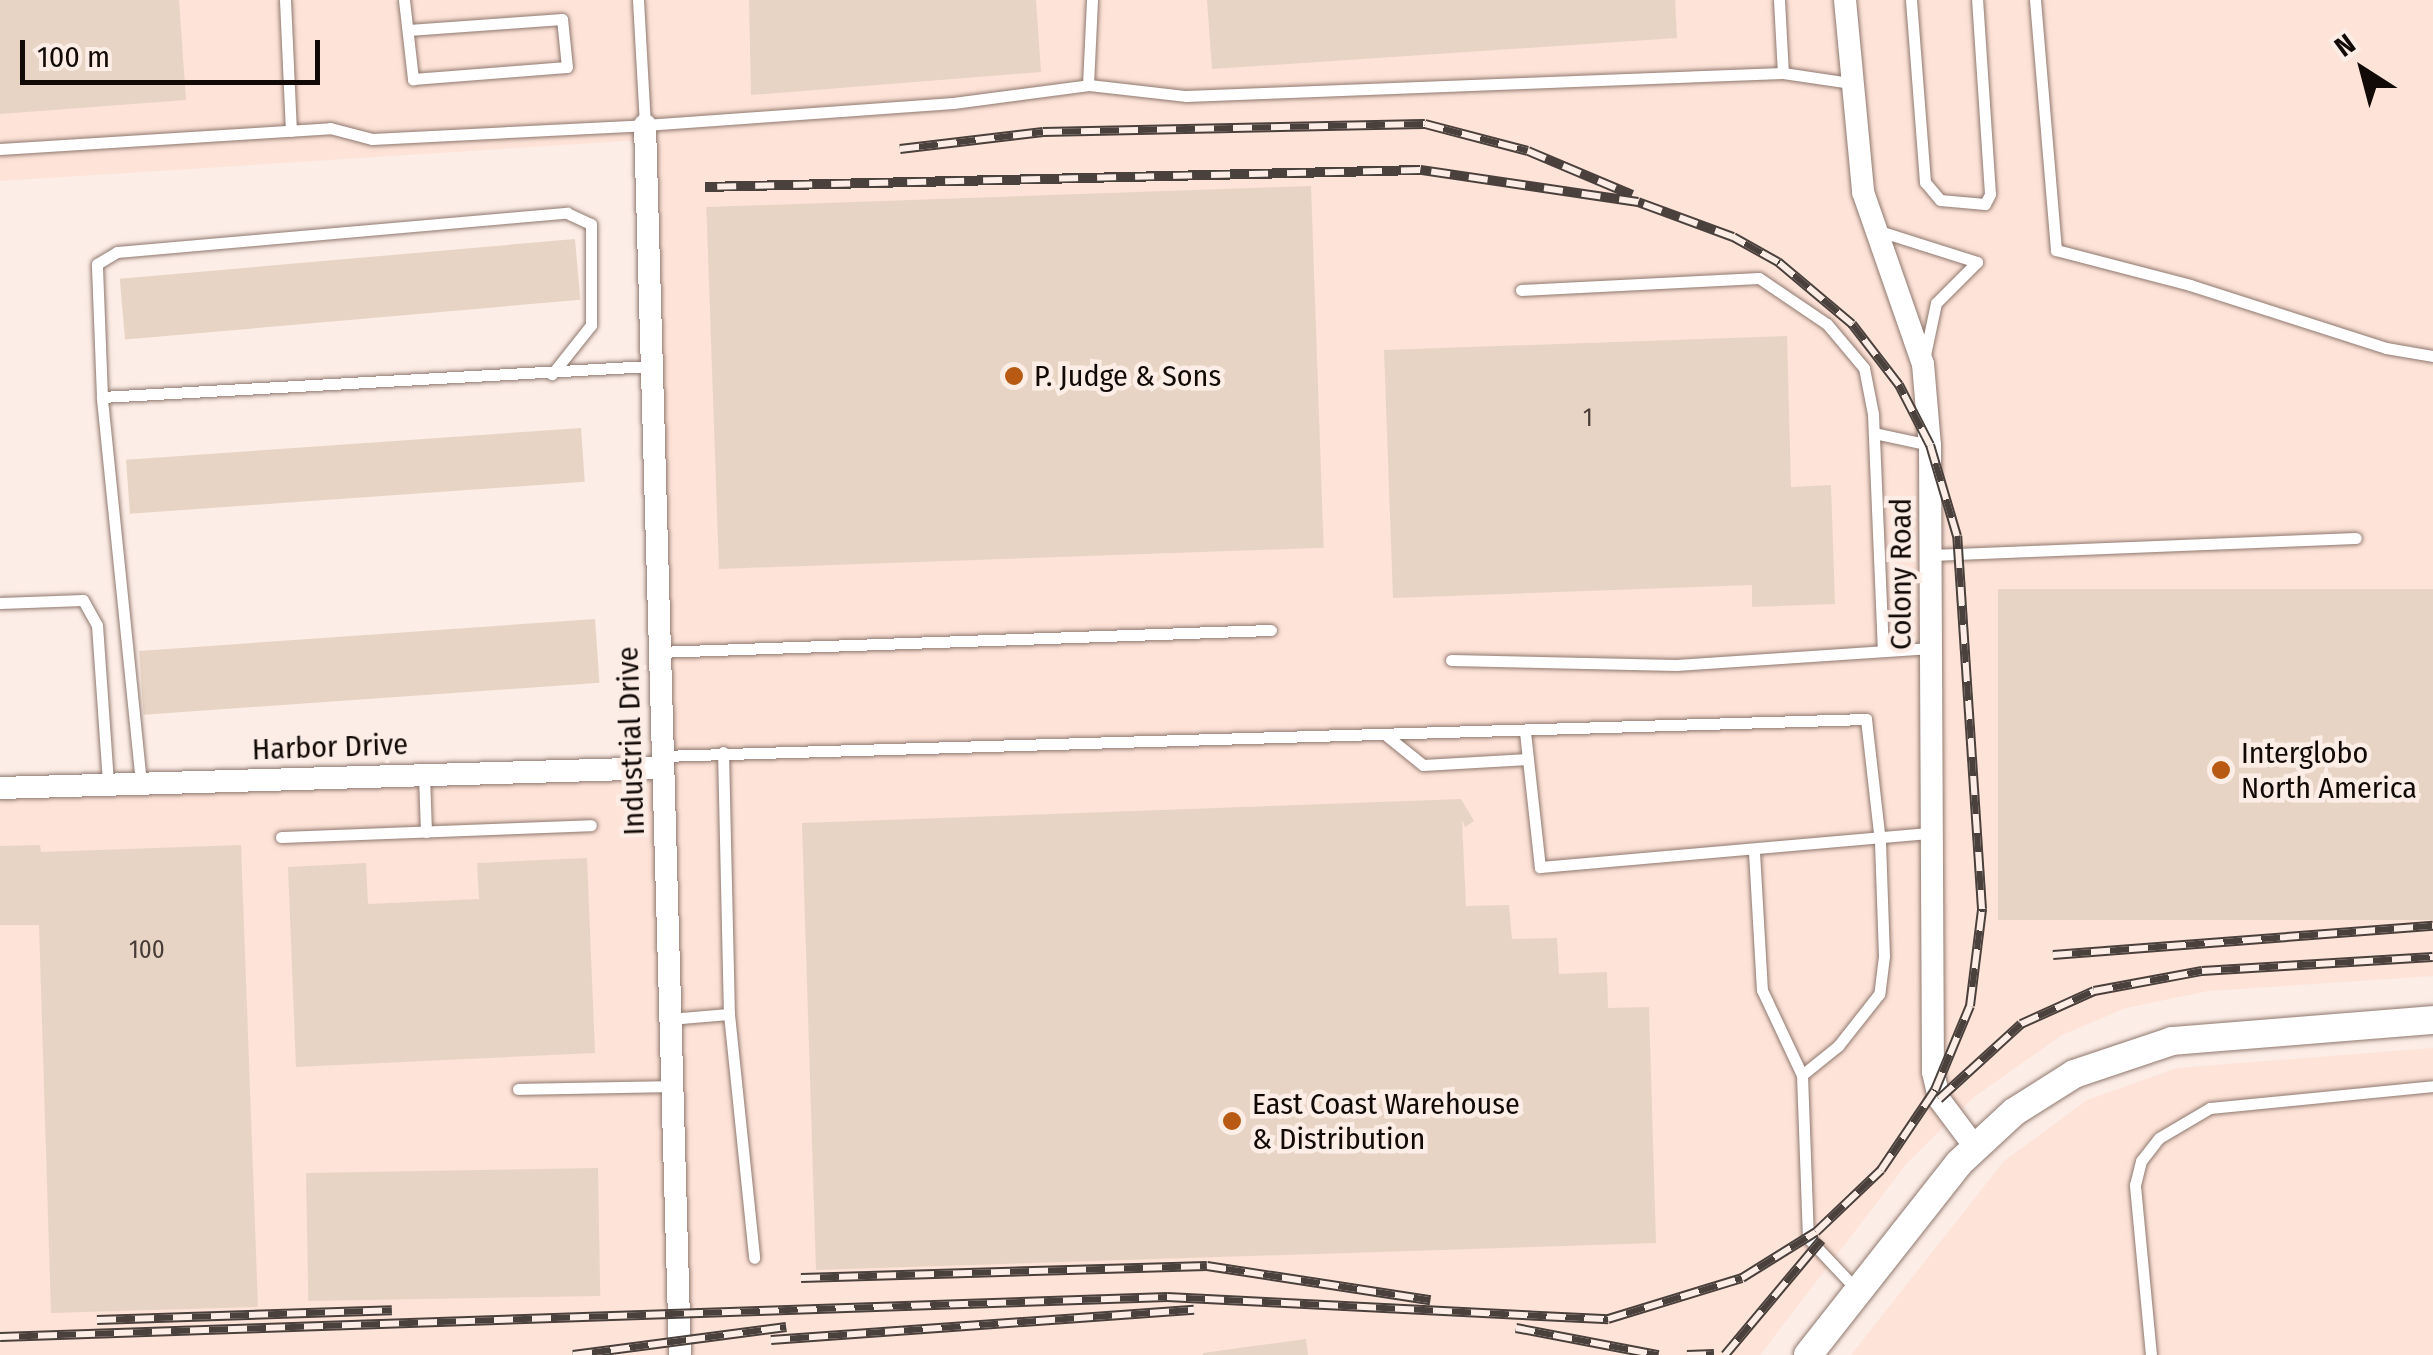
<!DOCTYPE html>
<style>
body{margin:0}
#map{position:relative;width:2433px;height:1355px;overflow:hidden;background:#fcede6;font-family:"Fira Sans Condensed",sans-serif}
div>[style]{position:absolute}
.built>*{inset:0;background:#fee3d8}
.building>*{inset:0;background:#e8d4c4;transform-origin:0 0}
.roads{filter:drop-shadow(0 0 2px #8e786e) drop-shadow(0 0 2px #8e786e)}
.service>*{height:11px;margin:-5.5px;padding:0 5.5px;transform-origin:5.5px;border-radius:5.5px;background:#fff}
.minor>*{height:22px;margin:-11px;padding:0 11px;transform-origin:11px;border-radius:11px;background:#fff}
.tertiary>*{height:28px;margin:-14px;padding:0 14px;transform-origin:14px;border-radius:14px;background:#fff}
.rail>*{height:10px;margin-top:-5px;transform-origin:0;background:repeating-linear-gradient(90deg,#fcede6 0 19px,#4a403c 0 38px);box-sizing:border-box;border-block:2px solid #4a403c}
.dots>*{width:28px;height:28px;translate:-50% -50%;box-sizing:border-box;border:5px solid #fcede6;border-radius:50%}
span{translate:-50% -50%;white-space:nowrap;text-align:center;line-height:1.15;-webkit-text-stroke:9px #fcede6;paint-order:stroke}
.number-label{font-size:25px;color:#483c36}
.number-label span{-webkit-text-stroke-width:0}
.poi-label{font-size:30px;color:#120a07}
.left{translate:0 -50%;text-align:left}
.street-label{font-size:30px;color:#120a07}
.north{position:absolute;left:2313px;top:20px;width:100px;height:100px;-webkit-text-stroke:8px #fcede6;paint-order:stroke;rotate:324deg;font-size:28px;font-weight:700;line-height:40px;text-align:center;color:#120a07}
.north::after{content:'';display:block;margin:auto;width:35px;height:45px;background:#120a07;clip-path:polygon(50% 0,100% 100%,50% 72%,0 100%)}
.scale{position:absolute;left:20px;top:40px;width:300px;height:45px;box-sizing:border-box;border:5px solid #120a07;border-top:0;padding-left:12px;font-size:30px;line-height:35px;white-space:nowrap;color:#120a07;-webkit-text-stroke:8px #fcede6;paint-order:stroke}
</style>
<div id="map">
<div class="built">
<i style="clip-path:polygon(0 0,2433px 0,2433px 976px,2208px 991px,2126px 1008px,2062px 1035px,1974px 1097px,1908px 1162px,1760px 1355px,0 1355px,0 786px,661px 760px,641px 140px,0 181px)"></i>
<i style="clip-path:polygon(2433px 1048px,2433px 1355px,1851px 1355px,2004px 1161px,2087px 1100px,2177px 1068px)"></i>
</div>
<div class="building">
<i style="clip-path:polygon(0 0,179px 0,186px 100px,0 114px)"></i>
<i style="clip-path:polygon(749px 0,1036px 0,1041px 72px,751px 95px)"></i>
<i style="clip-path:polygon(1207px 0,1675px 0,1677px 38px,1212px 69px)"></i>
<i style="left:1311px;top:186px;width:362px;height:605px;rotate:88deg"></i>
<i style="left:575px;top:239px;width:61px;height:457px;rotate:85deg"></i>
<i style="clip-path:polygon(1787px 336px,1791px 487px,1831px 485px,1835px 604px,1752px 607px,1752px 585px,1393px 598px,1384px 350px)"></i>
<i style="left:581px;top:428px;width:54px;height:456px;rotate:86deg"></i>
<i style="left:2433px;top:589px;width:331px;height:435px;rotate:90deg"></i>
<i style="left:595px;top:619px;width:64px;height:457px;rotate:86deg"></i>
<i style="clip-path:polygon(1461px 799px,1474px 821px,1465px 827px,1462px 820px,1466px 906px,1509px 905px,1512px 939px,1557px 938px,1559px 974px,1607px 972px,1608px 1008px,1649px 1007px,1656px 1243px,816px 1270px,802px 823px)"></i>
<i style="clip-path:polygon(40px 845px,41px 852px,241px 845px,258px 1307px,51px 1313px,39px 925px,0 925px,0 846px)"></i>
<i style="clip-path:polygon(587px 858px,595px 1053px,296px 1067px,288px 867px,366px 863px,368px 904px,479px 899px,477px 863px)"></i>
<i style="left:598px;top:1168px;width:128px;height:292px;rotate:89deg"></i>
<i style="clip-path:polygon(1306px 1339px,1308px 1355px,1203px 1355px,1203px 1353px)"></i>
</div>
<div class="roads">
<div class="service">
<i style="left:285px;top:0;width:131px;rotate:87.4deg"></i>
<i style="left:404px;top:0;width:80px;rotate:83.5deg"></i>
<i style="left:413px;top:79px;width:154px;rotate:-4.5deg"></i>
<i style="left:567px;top:67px;width:48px;rotate:-95.9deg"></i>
<i style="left:562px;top:19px;width:154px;rotate:175.9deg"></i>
<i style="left:638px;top:0;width:125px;rotate:86.8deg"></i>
<i style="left:1779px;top:0;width:73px;rotate:86.9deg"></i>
<i style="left:1911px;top:0;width:183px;rotate:85.6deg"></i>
<i style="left:1925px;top:182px;width:23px;rotate:50deg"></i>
<i style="left:1940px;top:200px;width:45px;rotate:5.1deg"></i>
<i style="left:1985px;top:204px;width:11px;rotate:-63deg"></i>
<i style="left:1990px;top:194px;width:194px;rotate:-93.8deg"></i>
<i style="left:2035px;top:0;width:251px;rotate:85.2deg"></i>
<i style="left:2056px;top:250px;width:138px;rotate:14.6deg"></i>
<i style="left:2190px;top:285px;width:206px;rotate:17.8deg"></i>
<i style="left:2386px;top:348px;width:48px;rotate:9.7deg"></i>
<i style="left:1088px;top:85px;width:85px;rotate:-87.3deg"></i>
<i style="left:0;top:149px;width:331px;rotate:-3.6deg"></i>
<i style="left:330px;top:128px;width:43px;rotate:14.7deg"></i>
<i style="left:372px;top:139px;width:273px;rotate:-2.9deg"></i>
<i style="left:645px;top:125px;width:309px;rotate:-4.1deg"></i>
<i style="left:953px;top:103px;width:137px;rotate:-7.5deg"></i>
<i style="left:1089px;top:85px;width:98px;rotate:6.5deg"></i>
<i style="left:1186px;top:96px;width:597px;rotate:-2.21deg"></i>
<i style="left:1783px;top:73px;width:69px;rotate:8.4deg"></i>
<i style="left:1876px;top:230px;width:106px;rotate:17.6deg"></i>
<i style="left:1521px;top:290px;width:238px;rotate:-2.9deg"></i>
<i style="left:1759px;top:278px;width:82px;rotate:34.1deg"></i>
<i style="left:1827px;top:324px;width:57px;rotate:49.9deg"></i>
<i style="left:1864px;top:368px;width:47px;rotate:78.9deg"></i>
<i style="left:1873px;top:414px;width:236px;rotate:87.6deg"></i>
<i style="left:1925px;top:355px;width:53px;rotate:-78.1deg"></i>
<i style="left:1936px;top:303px;width:58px;rotate:-45deg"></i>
<i style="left:102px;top:397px;width:133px;rotate:-92.2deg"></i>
<i style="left:97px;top:264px;width:23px;rotate:-31deg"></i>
<i style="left:117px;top:252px;width:452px;rotate:-5deg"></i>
<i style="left:567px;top:213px;width:26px;rotate:25deg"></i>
<i style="left:591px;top:224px;width:101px;rotate:90deg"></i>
<i style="left:591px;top:325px;width:63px;rotate:128.5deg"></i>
<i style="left:1874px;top:433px;width:57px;rotate:12.1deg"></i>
<i style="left:1931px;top:555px;width:425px;rotate:-2.3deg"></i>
<i style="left:0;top:603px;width:83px;rotate:-2.1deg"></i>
<i style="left:83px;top:600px;width:29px;rotate:61deg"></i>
<i style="left:97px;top:625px;width:159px;rotate:86deg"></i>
<i style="left:658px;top:652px;width:613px;rotate:-2.06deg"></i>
<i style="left:1451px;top:660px;width:225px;rotate:1.3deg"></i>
<i style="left:1676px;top:665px;width:256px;rotate:-3.8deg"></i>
<i style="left:1525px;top:732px;width:136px;rotate:83.7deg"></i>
<i style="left:1540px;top:867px;width:393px;rotate:-5deg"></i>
<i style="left:1387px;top:736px;width:46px;rotate:38.9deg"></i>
<i style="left:1423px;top:765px;width:105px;rotate:-3.3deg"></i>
<i style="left:723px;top:752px;width:262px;rotate:88.7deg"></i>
<i style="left:729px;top:1014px;width:245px;rotate:84.1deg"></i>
<i style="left:662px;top:756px;width:1205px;rotate:-1.76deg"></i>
<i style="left:1866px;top:719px;width:124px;rotate:83.5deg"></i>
<i style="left:1880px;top:842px;width:114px;rotate:88deg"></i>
<i style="left:1884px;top:956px;width:38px;rotate:97deg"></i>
<i style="left:1879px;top:994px;width:66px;rotate:128.3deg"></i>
<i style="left:1838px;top:1046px;width:46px;rotate:141.1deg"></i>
<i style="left:424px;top:775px;width:57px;rotate:88deg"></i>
<i style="left:141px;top:783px;width:388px;rotate:-95.8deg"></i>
<i style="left:102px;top:397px;width:548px;rotate:-3.24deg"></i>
<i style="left:281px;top:837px;width:310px;rotate:-2.2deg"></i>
<i style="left:1754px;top:852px;width:138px;rotate:86.7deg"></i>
<i style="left:1762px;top:990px;width:94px;rotate:64.8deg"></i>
<i style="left:1802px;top:1075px;width:163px;rotate:87.9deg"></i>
<i style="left:1808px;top:1238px;width:73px;rotate:46.7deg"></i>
<i style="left:669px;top:1019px;width:60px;rotate:-4.8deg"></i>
<i style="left:518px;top:1089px;width:153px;rotate:-1.1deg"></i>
<i style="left:2151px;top:1355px;width:171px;rotate:-95.4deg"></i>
<i style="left:2135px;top:1185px;width:25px;rotate:-76deg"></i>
<i style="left:2141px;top:1161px;width:29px;rotate:-52deg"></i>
<i style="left:2159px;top:1138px;width:59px;rotate:-30.5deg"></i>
<i style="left:2210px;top:1108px;width:224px;rotate:-5.6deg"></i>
</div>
<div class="minor">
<i style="left:1845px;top:0;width:193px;rotate:84.6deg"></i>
<i style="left:1863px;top:192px;width:182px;rotate:70.8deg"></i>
<i style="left:1923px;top:364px;width:81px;rotate:85.1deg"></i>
<i style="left:1930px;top:445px;width:627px;rotate:89.73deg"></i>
<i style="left:1933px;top:1072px;width:28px;rotate:77deg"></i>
<i style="left:1939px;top:1099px;width:60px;rotate:53.1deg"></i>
<i style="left:645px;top:125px;width:1230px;rotate:88.37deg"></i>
<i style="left:0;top:788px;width:662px;rotate:-1.73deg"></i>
</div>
<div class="tertiary">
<i style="left:1808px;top:1355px;width:244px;rotate:-51.8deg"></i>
<i style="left:1959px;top:1163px;width:75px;rotate:-42.8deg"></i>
<i style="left:2014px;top:1112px;width:71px;rotate:-32.3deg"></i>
<i style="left:2074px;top:1074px;width:103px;rotate:-18.6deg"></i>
<i style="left:2172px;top:1041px;width:262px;rotate:-4.6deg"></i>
</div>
</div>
<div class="rail">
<i style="left:900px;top:149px;width:144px;rotate:-6.8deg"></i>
<i style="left:1043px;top:132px;width:382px;rotate:-1.2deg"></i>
<i style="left:1425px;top:124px;width:106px;rotate:14.7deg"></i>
<i style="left:1528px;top:151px;width:113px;rotate:22.9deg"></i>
<i style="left:2053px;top:955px;width:381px;rotate:-4.4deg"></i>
<i style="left:1939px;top:1099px;width:111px;rotate:-42.4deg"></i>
<i style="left:2021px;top:1024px;width:80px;rotate:-24.3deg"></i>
<i style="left:2094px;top:991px;width:110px;rotate:-10.5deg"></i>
<i style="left:2202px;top:971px;width:231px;rotate:-3.5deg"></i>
<i style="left:801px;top:1278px;width:406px;rotate:-1.7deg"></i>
<i style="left:1207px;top:1266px;width:226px;rotate:8.7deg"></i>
<i style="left:97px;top:1320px;width:295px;rotate:-1.9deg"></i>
<i style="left:1516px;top:1328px;width:145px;rotate:10.8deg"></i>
<i style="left:0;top:1337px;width:1168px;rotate:-1.96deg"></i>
<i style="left:1167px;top:1297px;width:442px;rotate:2.9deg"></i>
<i style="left:1608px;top:1319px;width:140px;rotate:-17deg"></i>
<i style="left:1742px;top:1278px;width:87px;rotate:-31.9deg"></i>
<i style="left:1816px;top:1232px;width:90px;rotate:-43.6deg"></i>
<i style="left:1881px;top:1170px;width:97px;rotate:-56deg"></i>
<i style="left:1935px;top:1090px;width:91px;rotate:-67.4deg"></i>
<i style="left:1970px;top:1006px;width:98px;rotate:-82.9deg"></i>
<i style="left:1982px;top:909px;width:374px;rotate:-93.8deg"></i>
<i style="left:1957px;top:536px;width:95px;rotate:-106.5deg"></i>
<i style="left:1930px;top:445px;width:68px;rotate:-117.3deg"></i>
<i style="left:1899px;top:385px;width:77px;rotate:-127.6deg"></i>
<i style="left:1852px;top:324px;width:97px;rotate:-140deg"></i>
<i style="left:1778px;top:262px;width:51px;rotate:-150.9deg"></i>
<i style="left:1733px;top:237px;width:101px;rotate:-159.8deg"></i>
<i style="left:1638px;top:202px;width:220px;rotate:-171.6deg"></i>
<i style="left:1420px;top:170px;width:715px;rotate:178.64deg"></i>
<i style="left:771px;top:1340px;width:424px;rotate:-4.1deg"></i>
<i style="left:573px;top:1355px;width:215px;rotate:-7.5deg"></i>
<i style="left:1687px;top:1355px;width:27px;rotate:-2deg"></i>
<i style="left:1725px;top:1355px;width:150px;rotate:-50.1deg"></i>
</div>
<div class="dots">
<i style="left:1014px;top:376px;background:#b95a14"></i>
<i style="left:2221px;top:770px;background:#b95a14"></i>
<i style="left:1232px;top:1121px;background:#b95a14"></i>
</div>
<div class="number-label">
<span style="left:1588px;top:418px">1</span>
<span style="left:147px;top:950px">100</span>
</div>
<div class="poi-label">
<span class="left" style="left:1034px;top:376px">P. Judge &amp; Sons</span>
<span class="left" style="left:2241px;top:770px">Interglobo<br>North America</span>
<span class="left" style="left:1252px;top:1121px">East Coast Warehouse<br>&amp; Distribution</span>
</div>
<div class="street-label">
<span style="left:1901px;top:574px;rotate:-90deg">Colony Road</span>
<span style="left:631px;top:741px;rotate:-92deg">Industrial Drive</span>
<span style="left:330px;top:747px;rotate:-2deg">Harbor Drive</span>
</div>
<div class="north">N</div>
<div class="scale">100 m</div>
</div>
